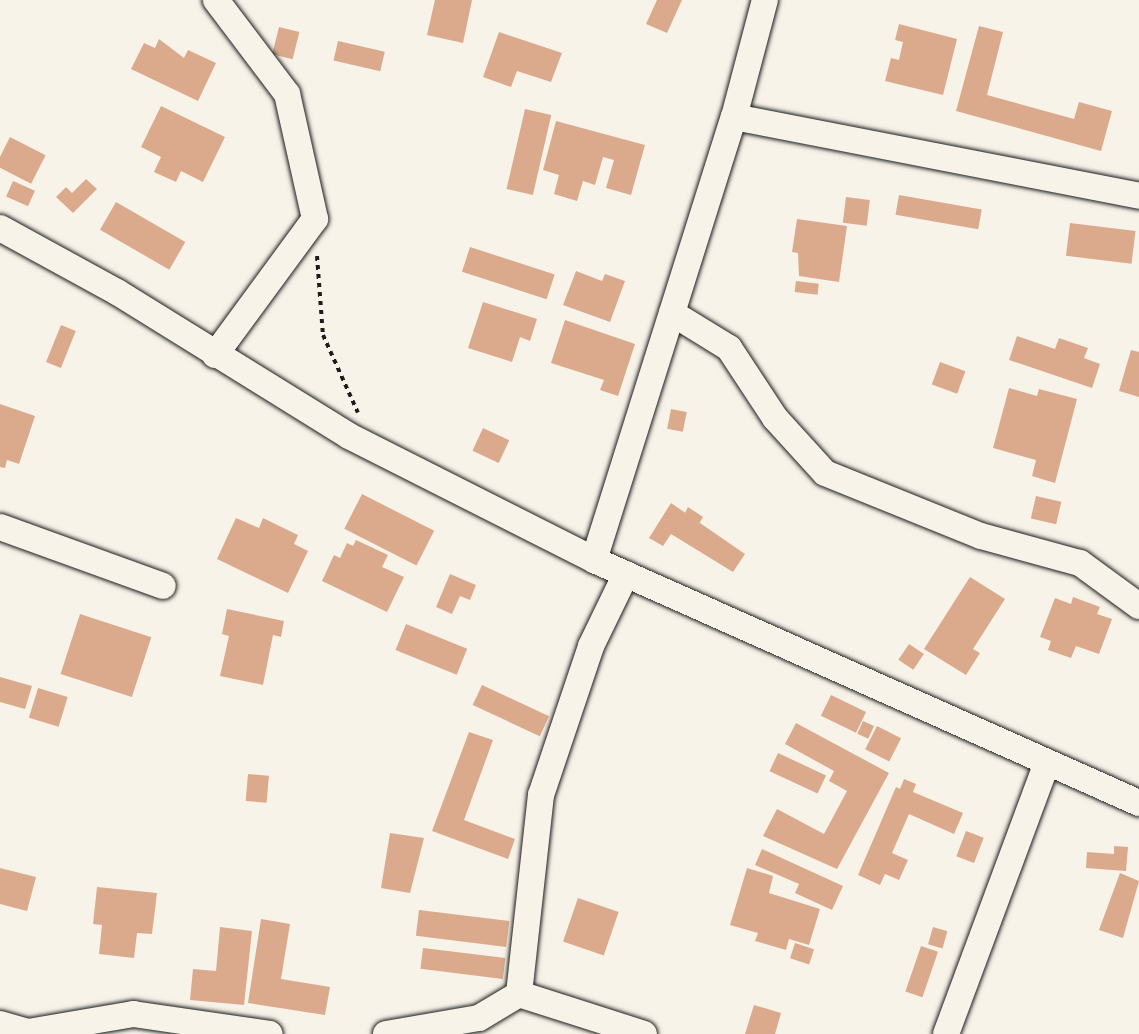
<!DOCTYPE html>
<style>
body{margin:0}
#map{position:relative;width:1139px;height:1034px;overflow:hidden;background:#f7f3e8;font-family:"Architects Daughter",sans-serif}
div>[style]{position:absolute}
.building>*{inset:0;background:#dbaa8d;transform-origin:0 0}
.path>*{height:4px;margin-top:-2px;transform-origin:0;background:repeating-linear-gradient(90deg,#1c1c1c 0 4.5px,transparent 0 9px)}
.roads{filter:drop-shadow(0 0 2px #1c1c1c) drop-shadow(0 0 2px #1c1c1c)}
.street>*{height:26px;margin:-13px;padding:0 13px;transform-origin:13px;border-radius:13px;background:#f7f3e8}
span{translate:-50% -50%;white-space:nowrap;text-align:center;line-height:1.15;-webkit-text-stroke:4.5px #f7f3e8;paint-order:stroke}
</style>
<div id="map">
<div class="building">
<i style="clip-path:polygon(435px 0,472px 0,463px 43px,427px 35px)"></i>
<i style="clip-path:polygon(657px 0,682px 0,667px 33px,646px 24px)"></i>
<i style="clip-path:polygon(899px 24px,957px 39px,943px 95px,885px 81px,891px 58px,899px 60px,903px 42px,895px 40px)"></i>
<i style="clip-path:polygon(979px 26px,1003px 32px,987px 95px,1074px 119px,1079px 102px,1112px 111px,1101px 151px,956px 111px)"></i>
<i style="left:279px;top:27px;width:21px;height:28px;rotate:14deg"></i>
<i style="clip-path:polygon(499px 32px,562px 53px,551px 82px,517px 71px,511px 87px,483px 77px)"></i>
<i style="clip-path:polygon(159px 39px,184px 58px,188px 50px,216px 63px,198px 101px,131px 69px,144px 43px,155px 48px)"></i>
<i style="left:338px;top:41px;width:48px;height:20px;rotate:13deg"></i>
<i style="clip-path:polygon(161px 106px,225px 137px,203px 182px,181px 171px,176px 182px,154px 172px,161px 157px,141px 147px)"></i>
<i style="left:525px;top:109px;width:27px;height:82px;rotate:13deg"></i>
<i style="clip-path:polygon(556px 121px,645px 145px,631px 195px,606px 188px,614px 160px,603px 157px,595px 185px,583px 181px,577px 201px,554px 194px,559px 175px,543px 170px)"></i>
<i style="left:10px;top:137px;width:40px;height:32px;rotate:27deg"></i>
<i style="clip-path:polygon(86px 179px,97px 189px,73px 213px,56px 197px,66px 187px,72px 193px)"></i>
<i style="left:13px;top:181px;width:24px;height:17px;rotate:24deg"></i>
<i style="left:899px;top:195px;width:84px;height:20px;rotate:10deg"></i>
<i style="left:846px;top:197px;width:24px;height:26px;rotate:7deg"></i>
<i style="left:116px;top:202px;width:80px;height:32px;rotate:30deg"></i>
<i style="clip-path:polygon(797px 219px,847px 226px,839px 282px,799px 276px,798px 253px,792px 252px)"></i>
<i style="left:1070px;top:223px;width:66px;height:33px;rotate:7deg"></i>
<i style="left:470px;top:247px;width:89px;height:26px;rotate:18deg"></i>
<i style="clip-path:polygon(576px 271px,602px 281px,605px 274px,625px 281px,610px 322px,563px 305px)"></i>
<i style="left:796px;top:281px;width:23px;height:11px;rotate:7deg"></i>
<i style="clip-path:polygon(483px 302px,537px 319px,530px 341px,520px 337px,512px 362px,468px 348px)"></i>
<i style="clip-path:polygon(565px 320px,635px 344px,618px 396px,600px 390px,604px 380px,551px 363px)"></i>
<i style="left:61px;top:325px;width:16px;height:40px;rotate:22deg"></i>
<i style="clip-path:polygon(1017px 336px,1055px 349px,1059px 338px,1088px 348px,1084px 358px,1100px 364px,1092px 388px,1009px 360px)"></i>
<i style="clip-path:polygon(1131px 350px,1139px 352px,1139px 397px,1119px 391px)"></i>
<i style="left:940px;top:362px;width:27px;height:24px;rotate:20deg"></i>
<i style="clip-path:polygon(1009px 388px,1037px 396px,1039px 389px,1077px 399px,1055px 483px,1032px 476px,1036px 460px,993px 448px)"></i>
<i style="clip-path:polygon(0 404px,35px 416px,19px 464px,7px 460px,5px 468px,0 467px)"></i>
<i style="left:671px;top:409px;width:16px;height:20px;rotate:11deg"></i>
<i style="left:483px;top:428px;width:29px;height:25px;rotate:25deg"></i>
<i style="left:362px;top:494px;width:81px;height:39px;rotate:27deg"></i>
<i style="left:1036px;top:496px;width:26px;height:23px;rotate:13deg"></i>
<i style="clip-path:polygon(671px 503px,745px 554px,733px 572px,671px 534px,663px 546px,649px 538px)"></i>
<i style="clip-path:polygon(688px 507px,703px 517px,699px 524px,684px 515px)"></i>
<i style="clip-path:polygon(236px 518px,259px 528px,263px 518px,298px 535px,294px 544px,308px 551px,288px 593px,217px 559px)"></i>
<i style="clip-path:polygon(356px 540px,388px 555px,382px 567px,404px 577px,387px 612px,322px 581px,334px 555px,340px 558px,347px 543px,353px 546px)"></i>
<i style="clip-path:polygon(450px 574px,476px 585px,470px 600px,460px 596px,452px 614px,436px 607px)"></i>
<i style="clip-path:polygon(970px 577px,1005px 599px,973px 649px,980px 653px,966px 675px,924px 649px)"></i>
<i style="clip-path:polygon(1073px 597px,1100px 607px,1097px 614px,1112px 619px,1099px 654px,1076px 646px,1071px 658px,1048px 650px,1051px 641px,1040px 637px,1055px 598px,1071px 604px)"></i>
<i style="clip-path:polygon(227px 609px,284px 621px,281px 637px,273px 635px,263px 685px,220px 676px,229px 636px,222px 634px)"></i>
<i style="left:80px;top:614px;width:75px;height:63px;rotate:18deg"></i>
<i style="left:406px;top:624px;width:66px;height:28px;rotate:22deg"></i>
<i style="left:909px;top:644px;width:18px;height:19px;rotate:34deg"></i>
<i style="clip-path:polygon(0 677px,32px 686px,25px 709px,0 702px)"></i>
<i style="left:482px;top:685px;width:74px;height:22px;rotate:25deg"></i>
<i style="left:38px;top:688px;width:31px;height:31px;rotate:17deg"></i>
<i style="left:831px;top:695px;width:39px;height:23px;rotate:26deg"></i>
<i style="left:863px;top:721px;width:12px;height:14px;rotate:24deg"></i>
<i style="clip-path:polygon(796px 723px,889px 773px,837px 869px,763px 836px,777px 809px,824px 834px,847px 791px,829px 781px,834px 771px,785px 744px)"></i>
<i style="left:877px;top:726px;width:27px;height:26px;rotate:27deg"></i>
<i style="clip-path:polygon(469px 732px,493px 740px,464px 820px,515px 839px,508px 859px,432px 831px)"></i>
<i style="left:778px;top:753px;width:53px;height:20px;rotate:25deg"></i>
<i style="left:248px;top:774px;width:21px;height:27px;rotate:5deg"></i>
<i style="clip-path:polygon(904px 779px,916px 784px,913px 792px,963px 813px,954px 834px,909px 814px,892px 853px,908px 860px,899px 880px,885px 874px,880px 885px,858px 875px,896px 787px,900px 789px)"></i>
<i style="left:966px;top:831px;width:19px;height:27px;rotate:21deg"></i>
<i style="clip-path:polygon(390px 833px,424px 838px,410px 893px,381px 888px)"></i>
<i style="clip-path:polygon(1114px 846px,1128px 847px,1126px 871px,1086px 868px,1087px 852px,1114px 854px)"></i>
<i style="clip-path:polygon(762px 849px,843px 886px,832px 910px,795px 893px,799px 884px,755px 865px)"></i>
<i style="clip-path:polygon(0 868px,36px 877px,27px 911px,0 904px)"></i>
<i style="clip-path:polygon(747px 868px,773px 876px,769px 893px,820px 909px,809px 945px,789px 939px,786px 950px,755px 941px,758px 933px,730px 925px)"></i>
<i style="clip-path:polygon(1120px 873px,1139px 881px,1123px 938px,1099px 930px)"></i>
<i style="clip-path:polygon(97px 887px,157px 893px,152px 934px,137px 933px,134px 958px,99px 954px,102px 925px,93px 924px)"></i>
<i style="left:578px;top:898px;width:43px;height:46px;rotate:19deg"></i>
<i style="left:419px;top:910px;width:91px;height:26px;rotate:7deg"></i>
<i style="clip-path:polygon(261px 919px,290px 924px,281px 979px,330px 987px,325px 1015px,248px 1003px)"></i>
<i style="clip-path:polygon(220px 927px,252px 931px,244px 1005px,190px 1000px,193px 969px,216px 971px)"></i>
<i style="left:933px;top:927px;width:15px;height:18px;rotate:16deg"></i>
<i style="left:795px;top:943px;width:20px;height:16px;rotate:18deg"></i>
<i style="left:921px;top:946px;width:18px;height:48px;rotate:19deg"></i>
<i style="left:423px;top:948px;width:83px;height:21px;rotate:7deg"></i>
<i style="clip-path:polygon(754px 1005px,781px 1013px,775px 1034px,745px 1034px)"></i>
</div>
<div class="path">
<i style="left:317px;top:256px;width:79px;rotate:85.7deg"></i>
<i style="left:323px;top:335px;width:85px;rotate:65.8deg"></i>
</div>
<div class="roads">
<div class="street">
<i style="left:734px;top:117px;width:413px;rotate:11deg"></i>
<i style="left:0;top:228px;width:133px;rotate:28.7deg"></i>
<i style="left:117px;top:292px;width:273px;rotate:31.8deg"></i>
<i style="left:349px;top:436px;width:275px;rotate:26.8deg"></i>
<i style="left:594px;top:560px;width:597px;rotate:24.03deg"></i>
<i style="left:672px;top:313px;width:67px;rotate:31.6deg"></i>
<i style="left:729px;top:348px;width:84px;rotate:56.7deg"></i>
<i style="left:775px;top:418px;width:74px;rotate:47.7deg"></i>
<i style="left:825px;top:473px;width:168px;rotate:22deg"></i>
<i style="left:981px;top:536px;width:103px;rotate:15.3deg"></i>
<i style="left:1080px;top:563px;width:73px;rotate:36.1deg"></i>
<i style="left:215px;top:355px;width:169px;rotate:-53.7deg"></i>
<i style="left:315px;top:219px;width:128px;rotate:-102.6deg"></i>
<i style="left:287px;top:94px;width:118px;rotate:-127.1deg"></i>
<i style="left:0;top:527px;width:173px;rotate:19.9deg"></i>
<i style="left:594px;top:560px;width:465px;rotate:-72.5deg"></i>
<i style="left:734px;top:117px;width:121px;rotate:-75.2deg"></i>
<i style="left:519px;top:994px;width:200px;rotate:-83.7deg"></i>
<i style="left:541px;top:795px;width:157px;rotate:-71.4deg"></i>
<i style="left:591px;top:646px;width:80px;rotate:-64.1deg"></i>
<i style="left:0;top:1024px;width:29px;rotate:16deg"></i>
<i style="left:28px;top:1032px;width:107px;rotate:-9.7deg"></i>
<i style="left:133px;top:1014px;width:138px;rotate:8.3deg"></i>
<i style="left:386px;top:1034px;width:94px;rotate:-9.8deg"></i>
<i style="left:479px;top:1018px;width:47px;rotate:-31deg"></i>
<i style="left:519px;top:994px;width:131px;rotate:17.7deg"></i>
<i style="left:946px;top:1034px;width:289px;rotate:-69.6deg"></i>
</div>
</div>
</div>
